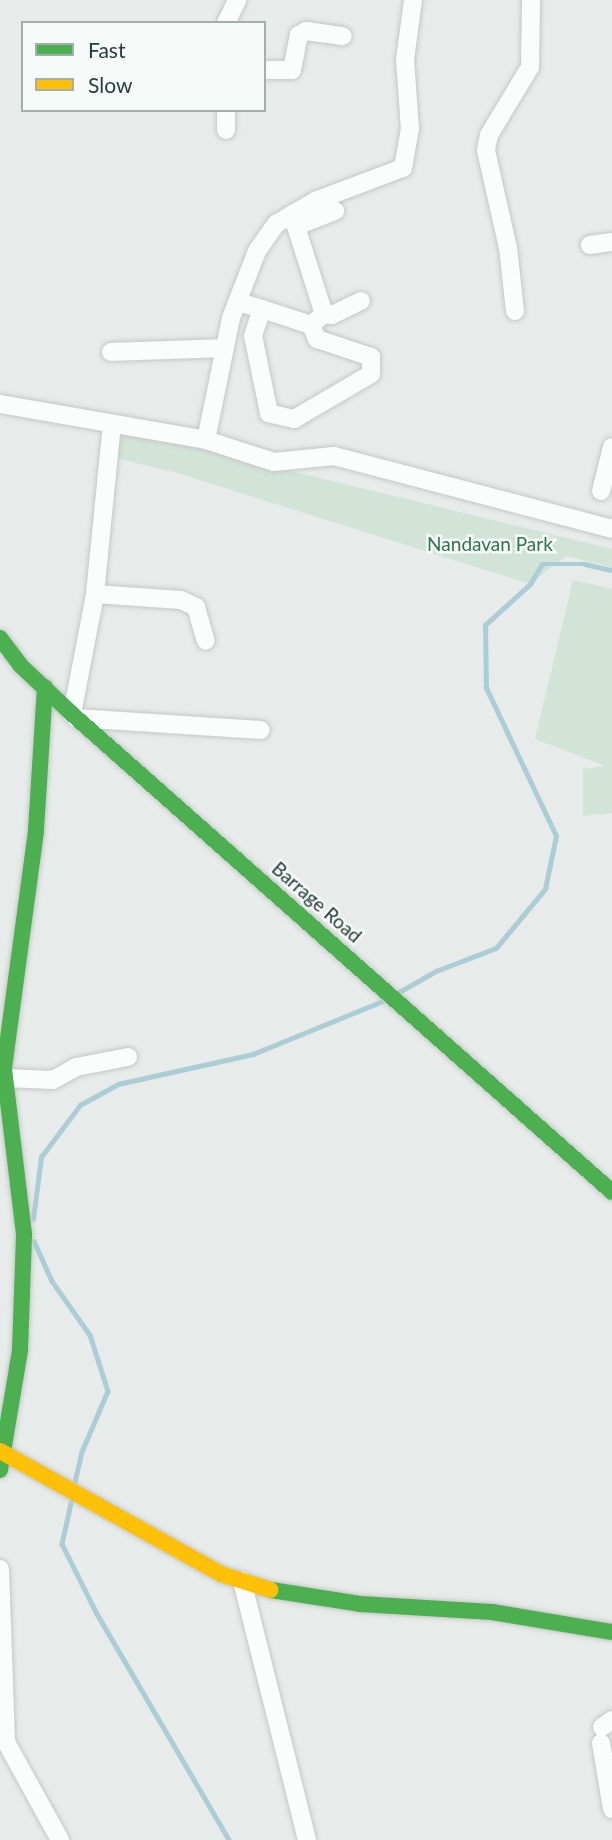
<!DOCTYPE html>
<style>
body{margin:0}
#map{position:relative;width:612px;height:1840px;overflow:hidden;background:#e7ebe9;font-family:Lato,sans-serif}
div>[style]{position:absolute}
.green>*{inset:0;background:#d2e3d8}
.stream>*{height:4.5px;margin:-2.25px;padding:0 2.25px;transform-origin:2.25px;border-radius:2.25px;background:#abcdd6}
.roads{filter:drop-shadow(0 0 2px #c4c8c7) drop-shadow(0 0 2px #c4c8c7)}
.street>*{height:18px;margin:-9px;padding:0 9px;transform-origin:9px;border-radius:9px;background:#fbfcfc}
.fast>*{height:16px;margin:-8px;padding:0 8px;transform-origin:8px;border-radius:8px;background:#4caf50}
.slow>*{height:16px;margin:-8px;padding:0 8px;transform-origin:8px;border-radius:8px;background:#ffc107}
span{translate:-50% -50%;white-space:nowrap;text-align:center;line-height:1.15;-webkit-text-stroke:5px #f6faf8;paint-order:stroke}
.park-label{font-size:19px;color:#327351}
.street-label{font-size:19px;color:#253e3a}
.legend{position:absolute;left:21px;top:21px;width:245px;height:91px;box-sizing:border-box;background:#f6faf8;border:2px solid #a2afac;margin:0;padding:9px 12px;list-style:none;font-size:21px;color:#253e3a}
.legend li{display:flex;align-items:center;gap:14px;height:35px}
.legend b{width:35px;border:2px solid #a2afac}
</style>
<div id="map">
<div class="green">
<i style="clip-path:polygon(123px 430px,612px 549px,612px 567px,566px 556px,530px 584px,174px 472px,116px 458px)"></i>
<i style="clip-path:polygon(573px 580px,612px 589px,612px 813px,583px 816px,583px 769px,605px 766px,535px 739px)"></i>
</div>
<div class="stream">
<i style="left:399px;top:992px;width:43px;rotate:-29.6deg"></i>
<i style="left:436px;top:971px;width:64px;rotate:-21deg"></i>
<i style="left:496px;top:948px;width:77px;rotate:-50.3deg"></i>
<i style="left:545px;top:889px;width:54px;rotate:-78.3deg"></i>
<i style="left:556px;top:836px;width:164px;rotate:-115.3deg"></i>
<i style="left:486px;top:688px;width:63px;rotate:-90.9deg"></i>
<i style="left:485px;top:625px;width:61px;rotate:-42.3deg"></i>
<i style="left:530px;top:584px;width:23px;rotate:-59deg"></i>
<i style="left:542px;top:564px;width:43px"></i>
<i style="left:585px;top:564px;width:28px;rotate:13deg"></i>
<i style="left:33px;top:1219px;width:63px;rotate:-82.6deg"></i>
<i style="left:41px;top:1157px;width:65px;rotate:-53.1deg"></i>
<i style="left:80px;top:1105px;width:43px;rotate:-28.9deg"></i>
<i style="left:118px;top:1084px;width:138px;rotate:-12.5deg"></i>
<i style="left:253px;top:1054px;width:140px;rotate:-22.2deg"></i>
<i style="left:34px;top:1241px;width:44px;rotate:65.8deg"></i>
<i style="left:52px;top:1281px;width:66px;rotate:54.9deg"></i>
<i style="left:90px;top:1335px;width:59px;rotate:72.2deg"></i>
<i style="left:108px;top:1391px;width:66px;rotate:113.1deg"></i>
<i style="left:82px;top:1452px;width:32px;rotate:103deg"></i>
<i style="left:72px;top:1499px;width:46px;rotate:102.5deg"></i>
<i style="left:62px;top:1544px;width:76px;rotate:63.4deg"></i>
<i style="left:96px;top:1612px;width:264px;rotate:59.7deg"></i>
</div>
<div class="roads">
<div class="street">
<i style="left:226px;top:23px;width:25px;rotate:-64deg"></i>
<i style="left:264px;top:70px;width:28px"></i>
<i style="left:292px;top:70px;width:36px;rotate:-79deg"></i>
<i style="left:299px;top:35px;width:8px;rotate:-30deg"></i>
<i style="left:306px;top:31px;width:37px;rotate:8deg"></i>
<i style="left:226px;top:110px;width:20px;rotate:90deg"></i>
<i style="left:292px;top:214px;width:105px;rotate:72.3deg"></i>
<i style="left:324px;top:314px;width:17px;rotate:140deg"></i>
<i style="left:296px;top:226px;width:42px;rotate:-21deg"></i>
<i style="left:590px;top:245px;width:22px;rotate:-8deg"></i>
<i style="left:238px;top:302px;width:25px;rotate:16deg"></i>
<i style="left:262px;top:309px;width:52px;rotate:18.1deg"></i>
<i style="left:311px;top:325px;width:15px;rotate:67deg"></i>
<i style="left:317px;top:339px;width:57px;rotate:18.4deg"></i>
<i style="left:371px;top:357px;width:17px;rotate:90deg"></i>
<i style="left:371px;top:374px;width:89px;rotate:149.7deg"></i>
<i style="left:294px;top:419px;width:26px;rotate:-167deg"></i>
<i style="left:269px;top:413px;width:79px;rotate:-101.7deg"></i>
<i style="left:253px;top:336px;width:28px;rotate:-72deg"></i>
<i style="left:515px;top:311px;width:63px;rotate:-96.3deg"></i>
<i style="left:508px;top:248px;width:100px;rotate:-102.7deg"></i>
<i style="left:486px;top:150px;width:15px;rotate:-79deg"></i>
<i style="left:489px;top:135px;width:79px;rotate:-58.9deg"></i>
<i style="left:530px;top:67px;width:67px;rotate:-89.1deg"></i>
<i style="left:324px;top:314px;width:8px;rotate:7deg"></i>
<i style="left:332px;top:315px;width:32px;rotate:-26deg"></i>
<i style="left:111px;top:352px;width:114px;rotate:-2deg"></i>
<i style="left:0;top:404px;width:209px;rotate:9.9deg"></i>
<i style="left:206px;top:440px;width:125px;rotate:-78.4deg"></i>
<i style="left:231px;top:318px;width:72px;rotate:-68.8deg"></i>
<i style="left:257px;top:251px;width:33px;rotate:-55deg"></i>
<i style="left:276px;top:224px;width:45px;rotate:-30.5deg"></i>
<i style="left:315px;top:201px;width:94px;rotate:-20.6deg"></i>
<i style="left:403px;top:168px;width:40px;rotate:-80deg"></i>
<i style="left:410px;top:129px;width:69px;rotate:-94.1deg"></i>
<i style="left:405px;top:60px;width:61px;rotate:-82.4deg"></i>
<i style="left:206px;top:440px;width:71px;rotate:17.9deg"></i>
<i style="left:274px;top:462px;width:60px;rotate:-5.7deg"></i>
<i style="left:334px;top:456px;width:287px;rotate:14.7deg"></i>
<i style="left:601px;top:491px;width:45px;rotate:-76deg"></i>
<i style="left:95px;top:594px;width:86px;rotate:4deg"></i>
<i style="left:181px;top:600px;width:17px;rotate:25deg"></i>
<i style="left:196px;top:607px;width:35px;rotate:74deg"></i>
<i style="left:72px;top:714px;width:122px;rotate:-79.1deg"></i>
<i style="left:95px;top:594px;width:171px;rotate:-84.3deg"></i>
<i style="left:76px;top:718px;width:185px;rotate:3.7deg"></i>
<i style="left:4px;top:1078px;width:49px;rotate:2.3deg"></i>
<i style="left:53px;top:1080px;width:26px;rotate:-29deg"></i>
<i style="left:76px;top:1067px;width:53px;rotate:-10.9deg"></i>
<i style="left:0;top:1569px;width:173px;rotate:88deg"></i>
<i style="left:6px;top:1742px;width:112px;rotate:61.1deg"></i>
<i style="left:242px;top:1581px;width:267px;rotate:75.9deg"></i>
<i style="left:602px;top:1727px;width:12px;rotate:-35deg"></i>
<i style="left:601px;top:1743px;width:67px;rotate:80.5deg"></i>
</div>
<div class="fast">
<i style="left:0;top:638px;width:34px;rotate:53deg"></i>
<i style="left:20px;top:665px;width:71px;rotate:43.3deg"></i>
<i style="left:72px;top:714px;width:721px;rotate:41.51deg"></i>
<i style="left:0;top:1470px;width:122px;rotate:-80.5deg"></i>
<i style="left:20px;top:1350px;width:116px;rotate:-88deg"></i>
<i style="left:24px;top:1234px;width:167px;rotate:-96.9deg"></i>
<i style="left:4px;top:1068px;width:240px;rotate:-82.3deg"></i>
<i style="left:36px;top:830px;width:143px;rotate:-86.4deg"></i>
<i style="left:271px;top:1590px;width:90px;rotate:8.9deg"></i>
<i style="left:360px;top:1604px;width:132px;rotate:3.5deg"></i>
<i style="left:492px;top:1612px;width:122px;rotate:9.5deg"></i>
</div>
<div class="slow">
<i style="left:0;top:1451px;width:253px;rotate:29.1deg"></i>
<i style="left:221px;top:1574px;width:52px;rotate:17.7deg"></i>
</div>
</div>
<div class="park-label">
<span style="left:490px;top:544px">Nandavan Park</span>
</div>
<div class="street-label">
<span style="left:317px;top:902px;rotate:41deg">Barrage Road</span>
</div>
<ul class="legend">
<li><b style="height:9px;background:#4caf50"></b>Fast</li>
<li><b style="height:9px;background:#ffc107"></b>Slow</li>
</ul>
</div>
